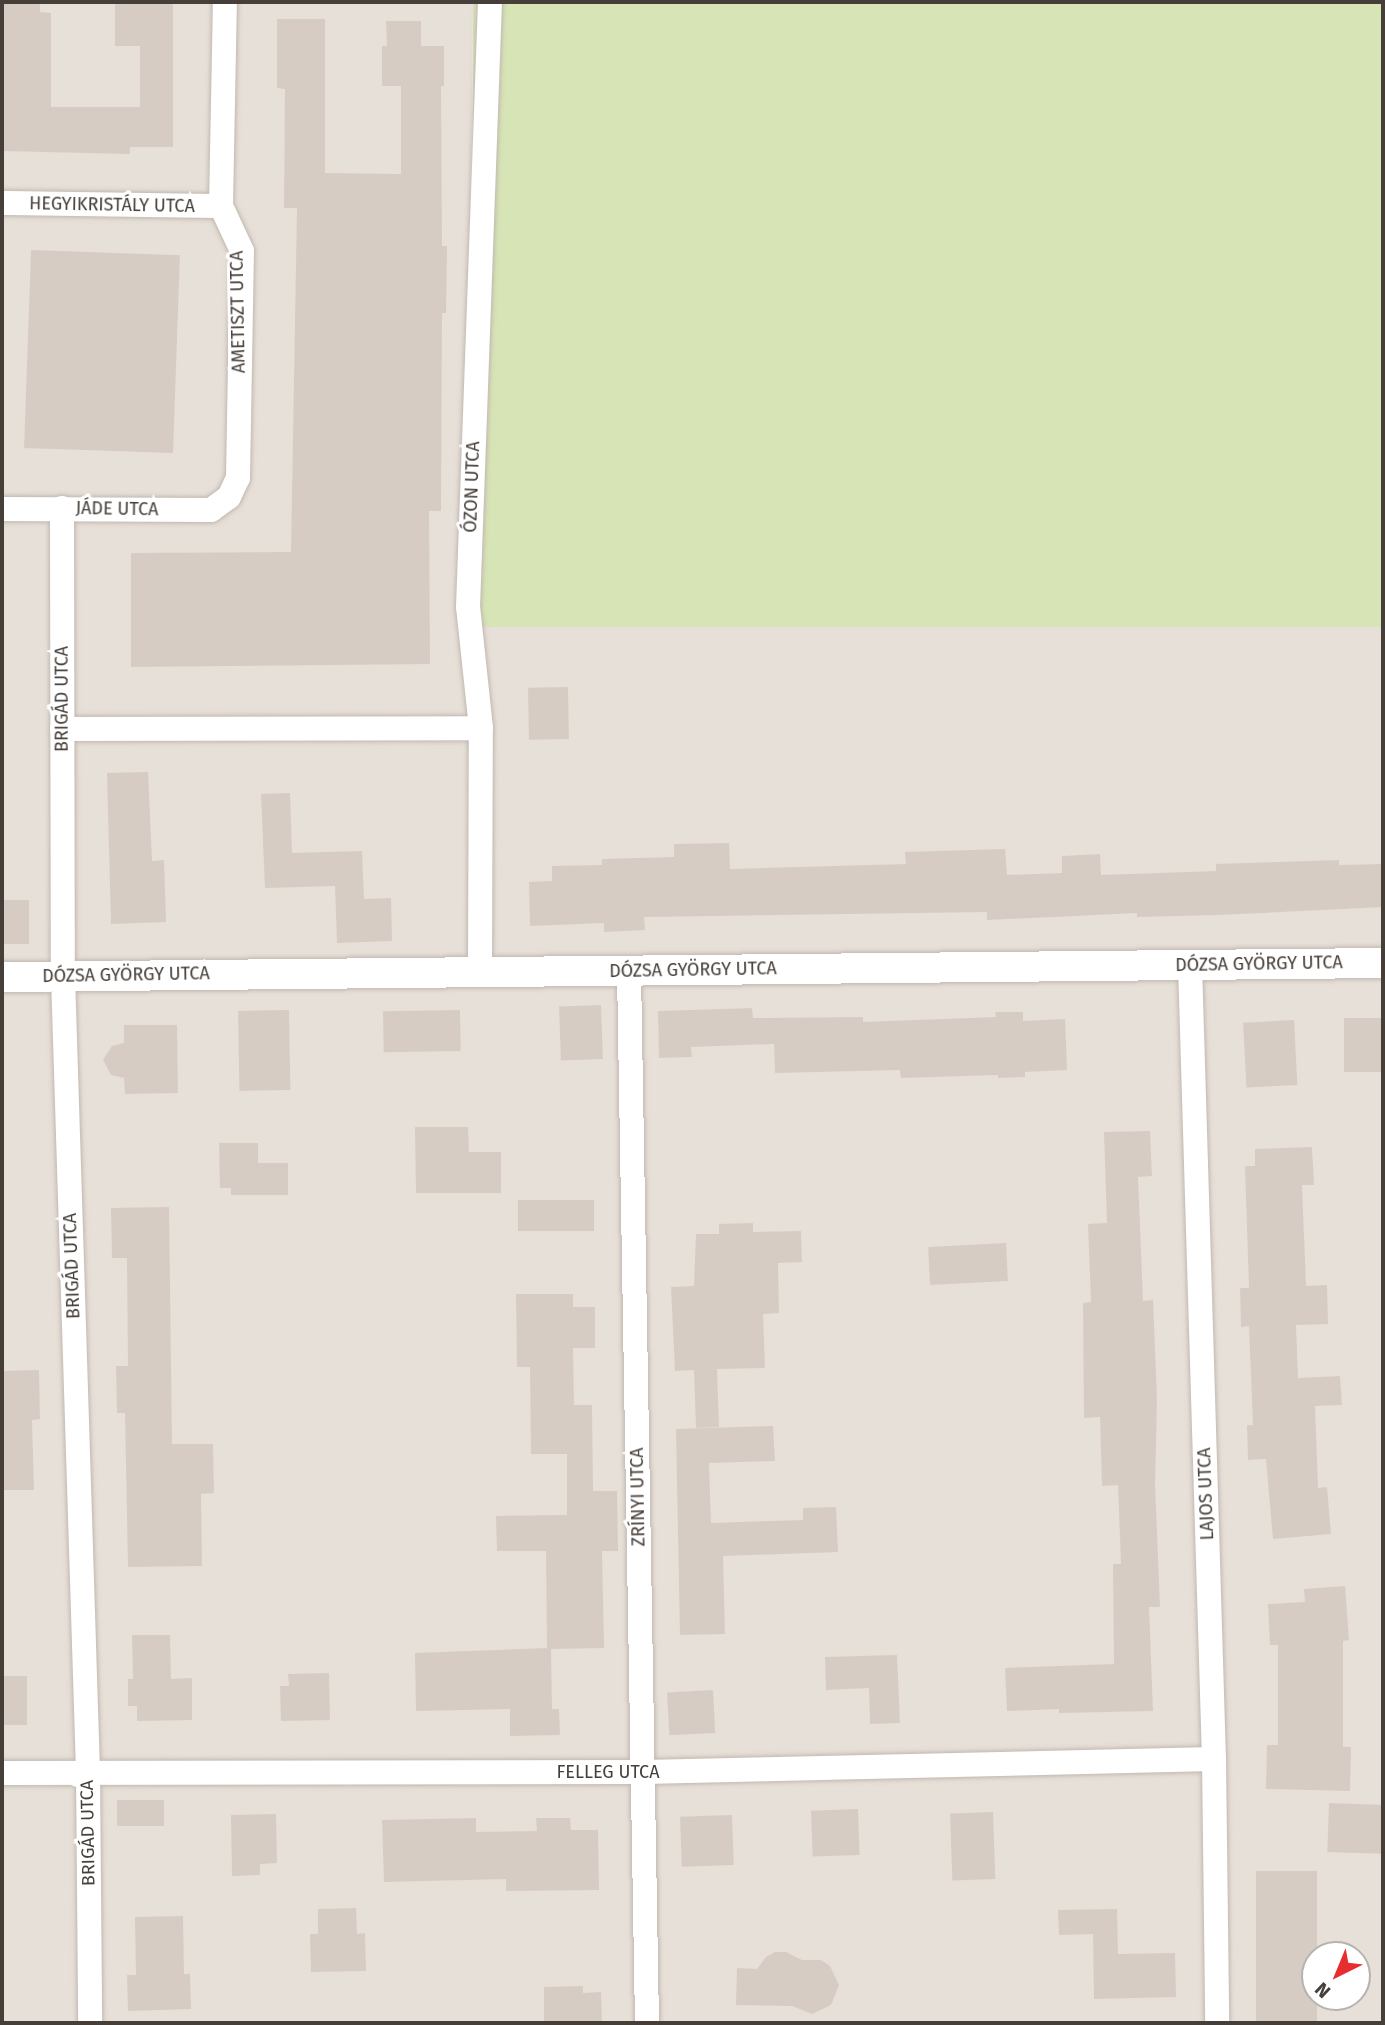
<!DOCTYPE html>
<meta charset="utf-8">
<style>
body{margin:0}
#map{position:relative;width:1385px;height:2025px;overflow:hidden;background:#f3efe9;font-family:"Fira Sans",sans-serif}
div>[style]{position:absolute}
.residential>*{inset:0;background:#e7e0d8}
.green>*{inset:0;background:#d7e4b6;transform-origin:0 0}
.building>*{inset:0;background:#d7ccc3;transform-origin:0 0}
.roads{filter:drop-shadow(0 0 2px #c1b8b0) drop-shadow(0 0 2px #c1b8b0)}
.minor>*{height:24px;margin:-12px;padding:0 12px;transform-origin:12px;border-radius:12px;background:#fff}
.tertiary>*{height:30px;margin:-15px;padding:0 15px;transform-origin:15px;border-radius:15px;background:#fff}
span{translate:-50% -50%;white-space:nowrap;text-align:center;line-height:1.15;-webkit-text-stroke:6px #fff;paint-order:stroke}
.street-label{font-size:18px;color:#463e38}
.frame{position:absolute;inset:0;border:4px solid #463e38;pointer-events:none}
.north{position:absolute;left:1301px;top:1941px;width:70px;height:70px;box-sizing:border-box;background:#fff;border:2px solid #b5b2af;border-radius:50%;rotate:223deg;font-size:19px;font-weight:700;line-height:28px;text-align:center;color:#463e38}
.north::after{content:'';display:block;margin:auto;width:24px;height:32px;background:#e72d30;clip-path:polygon(50% 0,100% 100%,50% 72%,0 100%)}
</style>
<div id="map">
<div class="residential">
<i style="clip-path:polygon(evenodd,2px 2px,473px 2px,465px 627px,1383px 601px,1383px 2023px,2px 2023px,2px 2px,1315px 1955px,1357px 1955px,1357px 1997px,1315px 1997px,1315px 1955px)"></i>
</div>
<div class="green">
<i style="left:473px;top:2px;width:910px;height:625px"></i>
</div>
<div class="building">
<i style="clip-path:polygon(2px 2px,40px 2px,40px 12px,51px 13px,51px 107px,140px 107px,140px 46px,115px 46px,115px 2px,173px 2px,173px 147px,130px 147px,130px 154px,2px 151px)"></i>
<i style="clip-path:polygon(277px 19px,325px 19px,325px 173px,401px 174px,401px 86px,382px 86px,382px 46px,387px 46px,386px 21px,421px 21px,421px 46px,444px 46px,444px 86px,441px 86px,442px 246px,447px 246px,446px 313px,442px 313px,441px 511px,429px 511px,430px 664px,131px 667px,131px 553px,291px 552px,297px 208px,284px 208px,285px 89px,277px 88px)"></i>
<i style="left:31px;top:250px;width:149px;height:198px;rotate:2deg"></i>
<i style="left:568px;top:687px;width:52px;height:40px;rotate:89deg"></i>
<i style="clip-path:polygon(148px 772px,152px 861px,164px 860px,166px 922px,111px 924px,107px 773px)"></i>
<i style="clip-path:polygon(290px 793px,292px 853px,362px 851px,364px 899px,391px 898px,392px 941px,337px 943px,335px 886px,265px 888px,261px 794px)"></i>
<i style="clip-path:polygon(729px 843px,730px 869px,906px 864px,905px 852px,1005px 849px,1007px 875px,1062px 873px,1062px 856px,1100px 854px,1101px 875px,1216px 871px,1216px 864px,1339px 860px,1339px 865px,1383px 864px,1383px 907px,1218px 915px,1137px 917px,1137px 913px,987px 920px,987px 912px,644px 917px,645px 930px,604px 932px,604px 923px,530px 926px,529px 882px,552px 881px,552px 866px,602px 865px,602px 859px,674px 857px,674px 844px)"></i>
<i style="left:2px;top:900px;width:27px;height:44px"></i>
<i style="left:601px;top:1005px;width:54px;height:42px;rotate:88deg"></i>
<i style="clip-path:polygon(752px 1008px,753px 1018px,863px 1017px,863px 1022px,996px 1017px,995px 1012px,1023px 1012px,1023px 1021px,1065px 1019px,1067px 1070px,1025px 1072px,1025px 1077px,998px 1078px,998px 1075px,901px 1078px,900px 1070px,775px 1073px,774px 1044px,691px 1047px,692px 1057px,659px 1058px,658px 1011px)"></i>
<i style="left:289px;top:1010px;width:80px;height:51px;rotate:89deg"></i>
<i style="left:460px;top:1010px;width:41px;height:77px;rotate:89deg"></i>
<i style="left:1383px;top:1018px;width:54px;height:39px;rotate:90deg"></i>
<i style="left:1294px;top:1020px;width:65px;height:51px;rotate:87deg"></i>
<i style="clip-path:polygon(124px 1025px,177px 1025px,178px 1093px,125px 1094px,124px 1078px,111px 1075px,103px 1060px,112px 1046px,124px 1043px)"></i>
<i style="clip-path:polygon(415px 1127px,468px 1127px,469px 1152px,501px 1152px,501px 1193px,416px 1193px)"></i>
<i style="clip-path:polygon(1150px 1131px,1152px 1176px,1138px 1177px,1143px 1301px,1153px 1300px,1157px 1400px,1155px 1484px,1160px 1607px,1149px 1607px,1153px 1711px,1059px 1713px,1059px 1709px,1007px 1711px,1005px 1668px,1114px 1664px,1113px 1564px,1121px 1564px,1118px 1485px,1102px 1486px,1100px 1417px,1084px 1418px,1083px 1303px,1091px 1302px,1088px 1224px,1107px 1223px,1104px 1132px)"></i>
<i style="clip-path:polygon(219px 1143px,258px 1143px,258px 1163px,288px 1163px,288px 1195px,231px 1195px,231px 1188px,220px 1188px)"></i>
<i style="clip-path:polygon(1312px 1147px,1314px 1185px,1302px 1185px,1306px 1286px,1327px 1285px,1328px 1324px,1296px 1325px,1298px 1378px,1340px 1376px,1342px 1405px,1315px 1406px,1318px 1488px,1327px 1487px,1331px 1534px,1273px 1539px,1266px 1459px,1248px 1460px,1247px 1425px,1253px 1425px,1249px 1326px,1241px 1327px,1240px 1288px,1249px 1288px,1245px 1166px,1255px 1166px,1255px 1149px)"></i>
<i style="left:518px;top:1200px;width:76px;height:31px"></i>
<i style="clip-path:polygon(169px 1207px,172px 1444px,213px 1444px,214px 1493px,201px 1494px,202px 1566px,128px 1567px,125px 1413px,117px 1413px,116px 1366px,128px 1366px,127px 1258px,112px 1258px,111px 1208px)"></i>
<i style="clip-path:polygon(753px 1223px,753px 1232px,801px 1231px,802px 1262px,778px 1263px,779px 1313px,763px 1314px,765px 1368px,717px 1369px,719px 1427px,696px 1428px,694px 1370px,675px 1371px,671px 1287px,694px 1286px,696px 1234px,719px 1234px,719px 1224px)"></i>
<i style="left:1006px;top:1243px;width:38px;height:78px;rotate:87deg"></i>
<i style="clip-path:polygon(516px 1294px,573px 1294px,573px 1307px,595px 1307px,595px 1348px,573px 1348px,574px 1405px,592px 1405px,593px 1491px,617px 1491px,618px 1551px,602px 1551px,604px 1648px,551px 1649px,552px 1709px,559px 1709px,560px 1735px,510px 1736px,510px 1709px,416px 1711px,415px 1653px,547px 1648px,546px 1551px,497px 1551px,496px 1516px,567px 1515px,567px 1454px,531px 1454px,530px 1367px,517px 1367px)"></i>
<i style="clip-path:polygon(39px 1370px,40px 1419px,32px 1420px,34px 1490px,2px 1490px,2px 1371px)"></i>
<i style="clip-path:polygon(773px 1426px,775px 1461px,709px 1463px,711px 1523px,803px 1520px,803px 1508px,836px 1507px,838px 1552px,723px 1556px,725px 1634px,680px 1635px,676px 1429px)"></i>
<i style="clip-path:polygon(1345px 1586px,1349px 1640px,1343px 1641px,1343px 1747px,1351px 1747px,1350px 1791px,1266px 1789px,1267px 1745px,1278px 1745px,1278px 1645px,1270px 1645px,1268px 1604px,1305px 1602px,1304px 1589px)"></i>
<i style="clip-path:polygon(132px 1635px,170px 1635px,171px 1679px,192px 1678px,192px 1720px,137px 1721px,137px 1706px,128px 1706px,128px 1679px,133px 1679px)"></i>
<i style="clip-path:polygon(897px 1655px,900px 1723px,870px 1724px,869px 1688px,826px 1690px,825px 1657px)"></i>
<i style="clip-path:polygon(329px 1673px,330px 1720px,281px 1721px,280px 1686px,289px 1686px,288px 1674px)"></i>
<i style="left:27px;top:1676px;width:49px;height:25px;rotate:90deg"></i>
<i style="left:713px;top:1690px;width:43px;height:46px;rotate:87deg"></i>
<i style="left:164px;top:1800px;width:26px;height:47px;rotate:90deg"></i>
<i style="left:1329px;top:1803px;width:54px;height:49px;rotate:2deg"></i>
<i style="left:858px;top:1809px;width:46px;height:47px;rotate:88deg"></i>
<i style="left:993px;top:1812px;width:67px;height:43px;rotate:88deg"></i>
<i style="clip-path:polygon(276px 1814px,277px 1863px,260px 1864px,260px 1875px,232px 1876px,231px 1815px)"></i>
<i style="left:732px;top:1815px;width:50px;height:52px;rotate:88deg"></i>
<i style="clip-path:polygon(476px 1818px,476px 1832px,537px 1831px,536px 1818px,570px 1818px,571px 1830px,598px 1830px,599px 1890px,506px 1891px,506px 1879px,384px 1882px,382px 1820px)"></i>
<i style="left:1317px;top:1871px;width:152px;height:61px;rotate:90deg"></i>
<i style="clip-path:polygon(356px 1908px,357px 1934px,365px 1933px,366px 1971px,311px 1972px,310px 1934px,318px 1934px,318px 1909px)"></i>
<i style="clip-path:polygon(1117px 1909px,1118px 1954px,1175px 1953px,1176px 1997px,1094px 1999px,1093px 1934px,1059px 1935px,1058px 1910px)"></i>
<i style="clip-path:polygon(183px 1916px,184px 1974px,190px 1974px,191px 2009px,128px 2011px,127px 1975px,136px 1975px,135px 1917px)"></i>
<i style="clip-path:polygon(775px 1952px,786px 1952px,802px 1960px,821px 1960px,830px 1966px,839px 1985px,831px 2005px,812px 2014px,792px 2006px,736px 2005px,737px 1968px,757px 1969px,766px 1957px)"></i>
<i style="clip-path:polygon(583px 1986px,583px 1993px,601px 1992px,602px 2023px,544px 2023px,544px 1987px)"></i>
</div>
<div class="roads">
<div class="minor">
<i style="left:2px;top:203px;width:219px;rotate:0.8deg"></i>
<i style="left:62px;top:508px;width:468px;rotate:89.9deg"></i>
<i style="left:63px;top:976px;width:797px;rotate:88.2deg"></i>
<i style="left:88px;top:1773px;width:250px;rotate:89.5deg"></i>
<i style="left:2px;top:509px;width:209px;rotate:0.3deg"></i>
<i style="left:211px;top:510px;width:22px;rotate:-36deg"></i>
<i style="left:229px;top:497px;width:21px;rotate:-65deg"></i>
<i style="left:238px;top:478px;width:227px;rotate:-89deg"></i>
<i style="left:242px;top:251px;width:50px;rotate:-115deg"></i>
<i style="left:221px;top:206px;width:204px;rotate:-88.9deg"></i>
<i style="left:62px;top:729px;width:419px;rotate:-0.1deg"></i>
<i style="left:1190px;top:965px;width:794px;rotate:88.27deg"></i>
<i style="left:1214px;top:1759px;width:264px;rotate:89.3deg"></i>
<i style="left:480px;top:971px;width:243px;rotate:-89.8deg"></i>
<i style="left:481px;top:728px;width:122px;rotate:-96.1deg"></i>
<i style="left:468px;top:607px;width:605px;rotate:-87.92deg"></i>
<i style="left:629px;top:971px;width:1052px;rotate:89.02deg"></i>
<i style="left:2px;top:1773px;width:641px;rotate:-0.09deg"></i>
<i style="left:643px;top:1772px;width:571px;rotate:-1.3deg"></i>
</div>
<div class="tertiary">
<i style="left:2px;top:977px;width:1381px;rotate:-0.58deg"></i>
</div>
</div>
<div class="street-label">
<span style="left:112px;top:205px;rotate:1deg">HEGYIKRISTÁLY UTCA</span>
<span style="left:238px;top:312px;rotate:-91deg">AMETISZT UTCA</span>
<span style="left:472px;top:487px;rotate:-88deg">ÓZON UTCA</span>
<span style="left:117px;top:509px;rotate:1deg">JÁDE UTCA</span>
<span style="left:62px;top:699px;rotate:-90deg">BRIGÁD UTCA</span>
<span style="left:1259px;top:964px;rotate:-1deg">DÓZSA GYÖRGY UTCA</span>
<span style="left:693px;top:970px;rotate:-1deg">DÓZSA GYÖRGY UTCA</span>
<span style="left:126px;top:975px;rotate:-1deg">DÓZSA GYÖRGY UTCA</span>
<span style="left:72px;top:1266px;rotate:-92deg">BRIGÁD UTCA</span>
<span style="left:1206px;top:1494px;rotate:-92deg">LAJOS UTCA</span>
<span style="left:638px;top:1497px;rotate:-91deg">ZRÍNYI UTCA</span>
<span style="left:608px;top:1772px">FELLEG UTCA</span>
<span style="left:88px;top:1833px;rotate:-91deg">BRIGÁD UTCA</span>
</div>
<div class="frame"></div>
<div class="north">N</div>
</div>
